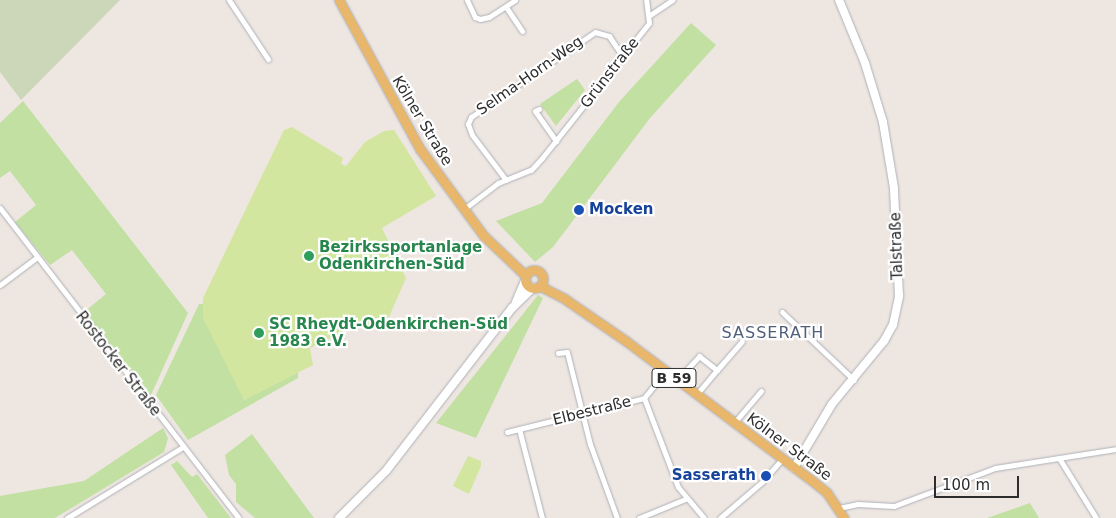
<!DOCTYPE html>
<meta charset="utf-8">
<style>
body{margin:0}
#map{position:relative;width:1116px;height:518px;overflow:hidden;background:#eee6e1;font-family:"DejaVu Sans",sans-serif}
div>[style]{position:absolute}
.green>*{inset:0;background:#c1e0a2}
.cemetery>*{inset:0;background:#ccd6b9}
.pitch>*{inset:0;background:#d3e69f}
.roads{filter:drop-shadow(0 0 1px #adb1b8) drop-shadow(0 0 1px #adb1b8)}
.street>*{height:5px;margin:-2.5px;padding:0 2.5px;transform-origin:2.5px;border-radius:2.5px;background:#fff}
.secondary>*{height:8px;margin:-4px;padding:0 4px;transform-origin:4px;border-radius:4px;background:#fff}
.primary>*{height:9px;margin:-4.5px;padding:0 4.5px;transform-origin:4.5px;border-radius:4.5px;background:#e8b76c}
.primary>.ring{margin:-4.5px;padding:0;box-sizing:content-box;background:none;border:9px solid #e8b76c;border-radius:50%}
.dots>*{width:14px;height:14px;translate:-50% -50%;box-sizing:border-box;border:2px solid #fff;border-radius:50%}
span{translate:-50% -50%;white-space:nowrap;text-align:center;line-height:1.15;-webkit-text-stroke:4.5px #fff;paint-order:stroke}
.shield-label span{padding:1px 4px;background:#fff;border:1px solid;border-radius:4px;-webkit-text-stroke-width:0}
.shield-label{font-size:14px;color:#2d2d2d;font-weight:700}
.street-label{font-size:15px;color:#2d2d2d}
.transit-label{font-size:15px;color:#164399;font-weight:700}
.left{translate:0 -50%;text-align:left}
.right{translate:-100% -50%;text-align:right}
.leisure-label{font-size:15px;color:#27864d;font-weight:700}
.neighbourhood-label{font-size:16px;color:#505f7c;letter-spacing:1px}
.scale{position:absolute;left:934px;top:476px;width:85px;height:22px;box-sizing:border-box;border:2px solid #2d2d2d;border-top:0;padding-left:6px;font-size:15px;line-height:18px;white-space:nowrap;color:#2d2d2d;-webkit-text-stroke:4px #fff;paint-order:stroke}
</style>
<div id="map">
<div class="green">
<i style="clip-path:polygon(691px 23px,716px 45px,650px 118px,553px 247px,535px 262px,496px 221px,542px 203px,619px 102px)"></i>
<i style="clip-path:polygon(577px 79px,585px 90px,556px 126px,540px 104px)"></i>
<i style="clip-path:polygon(23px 101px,188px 313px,150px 397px,84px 312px,106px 294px,72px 250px,50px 265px,15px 222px,36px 205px,10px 171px,0 178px,0 123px)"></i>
<i style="clip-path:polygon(538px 295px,543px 298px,476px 438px,436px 423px)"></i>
<i style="clip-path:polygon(199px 304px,203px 304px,244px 400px,298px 372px,298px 378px,188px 440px,156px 395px)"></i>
<i style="clip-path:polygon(163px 428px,168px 438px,164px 452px,55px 518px,0 518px,0 496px,84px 481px)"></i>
<i style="clip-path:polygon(252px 434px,314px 518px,255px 518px,236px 502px,236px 484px,229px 475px,225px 455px)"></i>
<i style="clip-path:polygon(177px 461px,192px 477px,197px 474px,231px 518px,208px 518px,171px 465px)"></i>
<i style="clip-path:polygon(1030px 503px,1039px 518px,987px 518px)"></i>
</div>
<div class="cemetery">
<i style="clip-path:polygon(0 0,120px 0,21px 100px,0 72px)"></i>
</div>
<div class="pitch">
<i style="clip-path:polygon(292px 127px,343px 158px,341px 164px,346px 166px,365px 142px,384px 131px,394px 130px,436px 196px,382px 228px,406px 278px,389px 317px,368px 327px,364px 322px,310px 348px,313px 365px,244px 400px,203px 318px,203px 298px,284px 130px)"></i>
<i style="clip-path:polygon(468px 456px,481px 461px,481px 466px,469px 494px,453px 486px)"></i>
</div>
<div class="roads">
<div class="street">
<i style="left:229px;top:0;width:71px;rotate:56.5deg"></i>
<i style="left:467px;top:0;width:19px;rotate:65deg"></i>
<i style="left:475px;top:17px;width:5px;rotate:22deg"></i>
<i style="left:480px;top:19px;width:9px;rotate:-13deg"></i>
<i style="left:489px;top:17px;width:31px;rotate:-33deg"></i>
<i style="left:506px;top:7px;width:29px;rotate:56deg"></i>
<i style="left:650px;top:15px;width:27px;rotate:-34deg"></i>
<i style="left:539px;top:109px;width:4px;rotate:153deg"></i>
<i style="left:535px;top:111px;width:37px;rotate:55deg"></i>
<i style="left:506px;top:180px;width:56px;rotate:-127.1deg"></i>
<i style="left:472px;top:135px;width:12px;rotate:-110deg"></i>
<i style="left:468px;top:124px;width:8px;rotate:-67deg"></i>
<i style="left:471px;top:117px;width:150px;rotate:-34.4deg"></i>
<i style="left:595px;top:32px;width:15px;rotate:16deg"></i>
<i style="left:609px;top:36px;width:25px;rotate:56deg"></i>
<i style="left:0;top:208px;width:391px;rotate:52.4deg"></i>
<i style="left:464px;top:209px;width:43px;rotate:-37.4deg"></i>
<i style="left:498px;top:183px;width:35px;rotate:-22deg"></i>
<i style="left:531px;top:170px;width:16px;rotate:-47deg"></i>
<i style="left:542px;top:158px;width:172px;rotate:-51.6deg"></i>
<i style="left:649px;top:23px;width:23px;rotate:-97deg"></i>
<i style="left:0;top:285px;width:45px;rotate:-36.9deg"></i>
<i style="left:782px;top:312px;width:99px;rotate:43.4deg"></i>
<i style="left:558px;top:353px;width:9px;rotate:-6deg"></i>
<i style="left:567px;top:352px;width:95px;rotate:76deg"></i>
<i style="left:590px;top:444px;width:79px;rotate:70deg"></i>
<i style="left:677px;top:380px;width:33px;rotate:-47deg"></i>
<i style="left:699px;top:356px;width:23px;rotate:38deg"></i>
<i style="left:717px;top:370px;width:38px;rotate:-49deg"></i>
<i style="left:696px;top:395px;width:33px;rotate:-50deg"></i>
<i style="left:644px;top:398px;width:95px;rotate:69.1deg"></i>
<i style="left:678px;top:487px;width:40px;rotate:50deg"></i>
<i style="left:734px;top:423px;width:42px;rotate:-49.8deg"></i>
<i style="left:519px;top:429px;width:92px;rotate:75.5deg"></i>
<i style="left:507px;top:432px;width:141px;rotate:-13.9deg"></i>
<i style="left:644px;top:398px;width:33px;rotate:-51deg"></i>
<i style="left:1059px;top:458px;width:70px;rotate:58.3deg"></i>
<i style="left:839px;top:508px;width:19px;rotate:-12deg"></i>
<i style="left:858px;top:504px;width:36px;rotate:3deg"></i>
<i style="left:894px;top:506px;width:108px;rotate:-20.6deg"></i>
<i style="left:995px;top:468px;width:122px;rotate:-8.9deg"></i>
<i style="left:67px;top:518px;width:136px;rotate:-31.5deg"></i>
<i style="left:639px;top:518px;width:50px;rotate:-22.4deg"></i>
<i style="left:720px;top:518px;width:55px;rotate:-40.6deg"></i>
<i style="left:762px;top:482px;width:30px;rotate:-49deg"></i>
</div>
<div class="secondary">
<i style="left:516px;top:302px;width:23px;rotate:-67deg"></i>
<i style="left:794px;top:468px;width:74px;rotate:-59.3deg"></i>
<i style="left:832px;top:404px;width:82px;rotate:-50.5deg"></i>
<i style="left:884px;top:341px;width:18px;rotate:-61deg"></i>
<i style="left:893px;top:325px;width:30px;rotate:-78deg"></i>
<i style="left:899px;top:296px;width:108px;rotate:-92.7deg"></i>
<i style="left:894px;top:188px;width:67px;rotate:-99.5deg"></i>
<i style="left:883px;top:122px;width:62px;rotate:-107deg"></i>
<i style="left:865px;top:63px;width:68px;rotate:-112.4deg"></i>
<i style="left:339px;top:518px;width:66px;rotate:-45deg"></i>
<i style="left:386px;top:471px;width:206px;rotate:-52.3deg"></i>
<i style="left:512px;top:308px;width:29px;rotate:-44deg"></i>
</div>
<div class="primary">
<i style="left:339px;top:0;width:170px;rotate:61.5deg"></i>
<i style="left:420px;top:149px;width:108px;rotate:53.7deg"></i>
<i style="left:484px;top:236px;width:58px;rotate:43.6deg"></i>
<i class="ring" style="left:525px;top:270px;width:9px;height:9px"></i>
<i style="left:540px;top:286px;width:28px;rotate:27deg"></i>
<i style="left:565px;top:299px;width:74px;rotate:34.5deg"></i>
<i style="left:626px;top:341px;width:230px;rotate:36.9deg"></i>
<i style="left:810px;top:479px;width:22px;rotate:39deg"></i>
<i style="left:827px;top:493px;width:30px;rotate:56deg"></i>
</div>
</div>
<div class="dots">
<i style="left:579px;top:210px;background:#1a4fb4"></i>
<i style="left:309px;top:256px;background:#2e9e5b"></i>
<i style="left:259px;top:333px;background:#2e9e5b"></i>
<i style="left:766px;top:476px;background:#1a4fb4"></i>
</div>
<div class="shield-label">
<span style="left:674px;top:378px">B 59</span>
</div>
<div class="street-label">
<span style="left:610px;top:73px;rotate:-52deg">Grünstraße</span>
<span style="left:530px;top:76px;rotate:-35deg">Selma-Horn-Weg</span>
<span style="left:422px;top:121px;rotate:59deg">Kölner Straße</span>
<span style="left:897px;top:246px;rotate:-92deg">Talstraße</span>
<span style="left:118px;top:364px;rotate:52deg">Rostocker Straße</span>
<span style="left:592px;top:411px;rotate:-14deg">Elbestraße</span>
<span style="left:789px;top:447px;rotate:37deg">Kölner Straße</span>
</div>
<div class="transit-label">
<span class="left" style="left:589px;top:210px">Mocken</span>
<span class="right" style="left:756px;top:476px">Sasserath</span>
</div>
<div class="leisure-label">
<span class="left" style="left:319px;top:256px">Bezirkssportanlage<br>Odenkirchen-Süd</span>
<span class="left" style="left:269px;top:333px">SC Rheydt-Odenkirchen-Süd<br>1983 e.V.</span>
</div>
<div class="neighbourhood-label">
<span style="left:773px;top:333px">SASSERATH</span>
</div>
<div class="scale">100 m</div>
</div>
